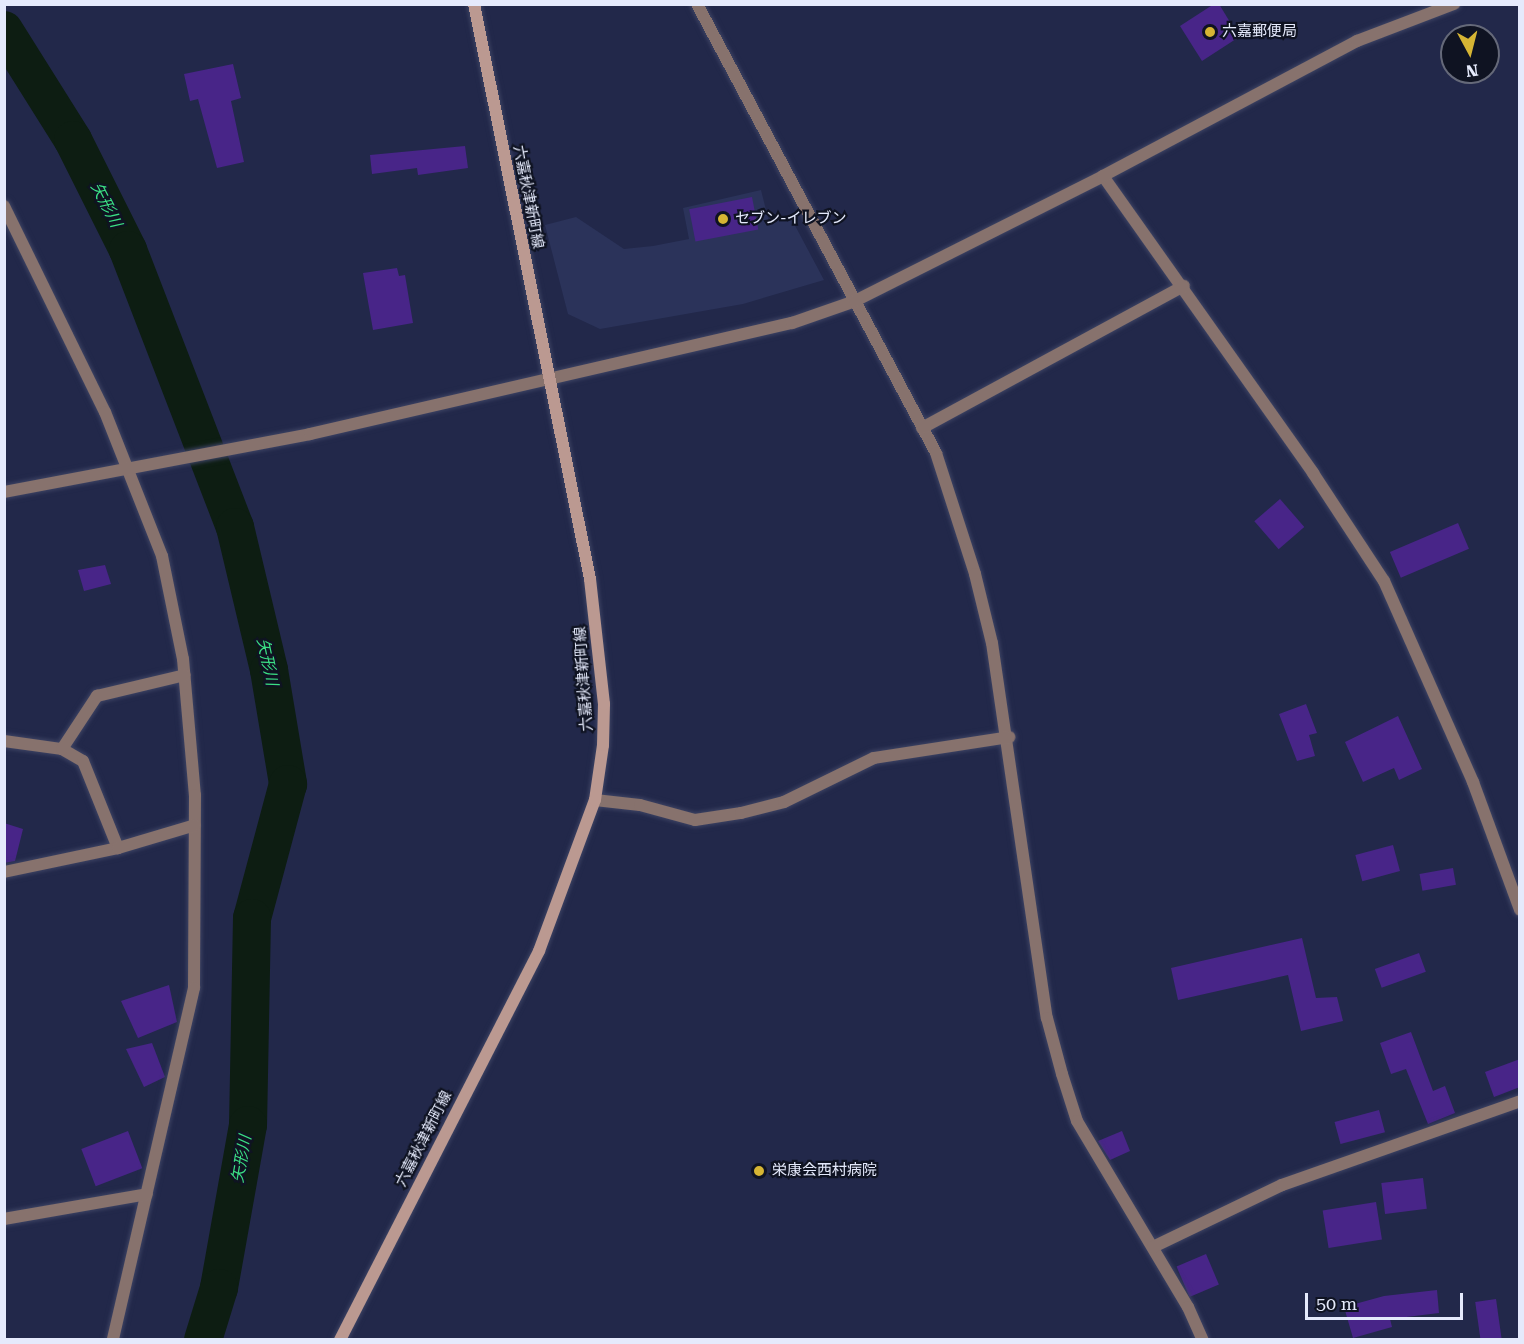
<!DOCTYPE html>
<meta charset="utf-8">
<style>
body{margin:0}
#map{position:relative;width:1524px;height:1344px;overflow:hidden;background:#22284a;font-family:"Roboto Serif","Noto Sans JP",serif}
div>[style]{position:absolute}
.built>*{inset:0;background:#2b335a}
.river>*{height:38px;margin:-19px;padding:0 19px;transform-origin:19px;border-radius:19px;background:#0d1d12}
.building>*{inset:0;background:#482588;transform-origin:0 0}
.roads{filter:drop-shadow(0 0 2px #3d4363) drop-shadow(0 0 2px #3d4363)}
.minor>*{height:12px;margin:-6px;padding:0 6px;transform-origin:6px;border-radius:6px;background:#87726d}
.tertiary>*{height:12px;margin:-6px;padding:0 6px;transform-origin:6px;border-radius:6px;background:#87726d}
.secondary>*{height:12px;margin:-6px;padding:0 6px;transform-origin:6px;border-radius:6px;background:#bb9991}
.dots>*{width:16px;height:16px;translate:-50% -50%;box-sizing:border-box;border:3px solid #0f1322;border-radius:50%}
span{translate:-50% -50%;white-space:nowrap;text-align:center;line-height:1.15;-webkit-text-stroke:4.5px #0f1322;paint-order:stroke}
.poi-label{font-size:15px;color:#e5eafc}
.left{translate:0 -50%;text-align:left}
.street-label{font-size:15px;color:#e5eafc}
.water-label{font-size:16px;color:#3bdf84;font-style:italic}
.frame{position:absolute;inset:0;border:6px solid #e5eafc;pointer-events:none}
.north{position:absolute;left:1440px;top:24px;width:60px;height:60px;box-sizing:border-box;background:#0f1322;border:2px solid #656979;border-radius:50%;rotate:173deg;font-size:16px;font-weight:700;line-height:24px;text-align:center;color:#e5eafc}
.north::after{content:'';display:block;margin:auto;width:21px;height:27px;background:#d6b534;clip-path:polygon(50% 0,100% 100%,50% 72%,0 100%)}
.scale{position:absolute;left:1305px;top:1293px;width:158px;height:27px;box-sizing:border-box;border:3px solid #e5eafc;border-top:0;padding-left:8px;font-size:18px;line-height:21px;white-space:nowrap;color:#e5eafc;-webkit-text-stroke:4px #0f1322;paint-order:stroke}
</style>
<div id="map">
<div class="built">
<i style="clip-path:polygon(761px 190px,769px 222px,791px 218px,824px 280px,743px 304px,600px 329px,568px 314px,545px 225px,576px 217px,624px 249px,653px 246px,689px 239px,683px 208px)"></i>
</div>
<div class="river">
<i style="left:4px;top:30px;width:130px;rotate:57.9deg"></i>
<i style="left:73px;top:140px;width:123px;rotate:63.4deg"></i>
<i style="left:128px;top:250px;width:297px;rotate:68.9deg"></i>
<i style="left:235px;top:527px;width:147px;rotate:76.6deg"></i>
<i style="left:269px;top:670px;width:116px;rotate:80.5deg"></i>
<i style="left:288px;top:784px;width:139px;rotate:105deg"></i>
<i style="left:252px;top:918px;width:207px;rotate:91.1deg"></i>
<i style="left:248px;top:1125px;width:166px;rotate:100.1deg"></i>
<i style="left:219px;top:1288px;width:54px;rotate:107.1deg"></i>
</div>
<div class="building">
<i style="clip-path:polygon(1214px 4px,1219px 4px,1239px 37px,1202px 61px,1180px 26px)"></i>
<i style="clip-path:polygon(233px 64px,241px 98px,231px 101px,244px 162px,217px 168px,198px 99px,190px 101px,184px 74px)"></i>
<i style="clip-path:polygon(465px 146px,468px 168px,418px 175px,417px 168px,372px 174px,370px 155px)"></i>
<i style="left:752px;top:197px;width:33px;height:64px;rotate:79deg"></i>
<i style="clip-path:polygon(397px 268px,399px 276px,405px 275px,413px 323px,373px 330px,363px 273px)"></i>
<i style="left:1280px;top:499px;width:37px;height:34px;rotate:49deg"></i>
<i style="left:1458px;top:523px;width:28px;height:74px;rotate:67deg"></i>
<i style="clip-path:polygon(105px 565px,111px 584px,84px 591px,78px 570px)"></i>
<i style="clip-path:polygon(1306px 704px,1317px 733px,1309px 735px,1315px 756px,1297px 761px,1279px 714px)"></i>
<i style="clip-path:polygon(1398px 716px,1422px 769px,1399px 780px,1394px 768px,1363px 782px,1345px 742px)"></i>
<i style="clip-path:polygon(4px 823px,23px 829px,15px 861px,4px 863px)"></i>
<i style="left:1393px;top:845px;width:27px;height:39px;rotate:75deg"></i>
<i style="left:1453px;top:868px;width:17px;height:34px;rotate:80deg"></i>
<i style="clip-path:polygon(1302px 938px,1316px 998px,1337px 997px,1343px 1021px,1301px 1031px,1288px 975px,1178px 1000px,1171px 968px)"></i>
<i style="left:1419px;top:953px;width:20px;height:47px;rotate:70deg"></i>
<i style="clip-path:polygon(169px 985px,177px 1022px,138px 1038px,121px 1001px)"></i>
<i style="clip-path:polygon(1411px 1032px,1433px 1091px,1445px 1086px,1455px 1113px,1428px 1124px,1406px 1069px,1391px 1074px,1380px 1043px)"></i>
<i style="clip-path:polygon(152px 1043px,165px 1077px,144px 1087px,126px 1049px)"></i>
<i style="clip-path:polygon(1520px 1059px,1520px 1087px,1494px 1097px,1485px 1072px)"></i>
<i style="left:1379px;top:1110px;width:23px;height:46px;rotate:75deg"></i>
<i style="left:128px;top:1131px;width:40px;height:50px;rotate:69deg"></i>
<i style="clip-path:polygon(1122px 1131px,1130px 1151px,1110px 1160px,1098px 1141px)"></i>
<i style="left:1423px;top:1178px;width:31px;height:42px;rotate:83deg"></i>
<i style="left:1376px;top:1202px;width:38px;height:54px;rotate:81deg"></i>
<i style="left:1206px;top:1254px;width:33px;height:32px;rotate:67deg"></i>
<i style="clip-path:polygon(1437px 1290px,1439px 1313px,1390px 1319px,1392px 1327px,1353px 1338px,1344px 1307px,1384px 1296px)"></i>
<i style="left:1496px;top:1299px;width:41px;height:21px;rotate:82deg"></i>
</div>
<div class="roads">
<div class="minor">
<i style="left:697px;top:4px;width:509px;rotate:61.97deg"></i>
<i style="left:936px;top:453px;width:127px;rotate:72.1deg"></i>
<i style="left:975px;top:574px;width:71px;rotate:76.2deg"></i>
<i style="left:992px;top:643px;width:379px;rotate:81.7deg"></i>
<i style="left:1047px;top:1018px;width:58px;rotate:75deg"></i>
<i style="left:1062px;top:1074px;width:49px;rotate:72.3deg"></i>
<i style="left:1077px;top:1121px;width:217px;rotate:59.2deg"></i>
<i style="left:1188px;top:1307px;width:36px;rotate:66deg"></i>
<i style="left:1103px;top:176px;width:364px;rotate:54.7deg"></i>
<i style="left:1313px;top:473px;width:129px;rotate:56.7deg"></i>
<i style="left:1384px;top:581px;width:220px;rotate:66.1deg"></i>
<i style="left:1473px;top:782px;width:136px;rotate:69.8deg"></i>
<i style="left:4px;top:206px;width:229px;rotate:63.9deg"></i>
<i style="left:105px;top:412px;width:155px;rotate:68.4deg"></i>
<i style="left:162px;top:556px;width:105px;rotate:78.5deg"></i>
<i style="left:183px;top:659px;width:137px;rotate:85deg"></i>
<i style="left:195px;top:795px;width:193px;rotate:90.3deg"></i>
<i style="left:194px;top:988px;width:361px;rotate:103deg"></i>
<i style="left:922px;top:428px;width:298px;rotate:-28.5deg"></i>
<i style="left:4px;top:741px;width:59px;rotate:7.9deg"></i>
<i style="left:62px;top:749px;width:24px;rotate:30deg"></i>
<i style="left:83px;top:761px;width:94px;rotate:68.1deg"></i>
<i style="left:62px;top:749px;width:64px;rotate:-56.6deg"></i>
<i style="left:97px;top:696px;width:90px;rotate:-13.4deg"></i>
<i style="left:595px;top:800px;width:45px;rotate:6.3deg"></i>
<i style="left:640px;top:805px;width:57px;rotate:15.3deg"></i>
<i style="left:695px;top:820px;width:47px;rotate:-8.7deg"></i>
<i style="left:741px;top:813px;width:44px;rotate:-14.3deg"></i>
<i style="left:784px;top:802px;width:100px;rotate:-26.1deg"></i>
<i style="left:874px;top:758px;width:137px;rotate:-8.8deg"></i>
<i style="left:4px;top:872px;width:116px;rotate:-11.9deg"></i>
<i style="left:118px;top:848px;width:80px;rotate:-16.6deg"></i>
<i style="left:4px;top:1219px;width:145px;rotate:-9.9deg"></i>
<i style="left:1153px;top:1247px;width:143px;rotate:-25.7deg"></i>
<i style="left:1282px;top:1185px;width:252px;rotate:-19.4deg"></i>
</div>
<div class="tertiary">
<i style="left:4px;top:492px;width:311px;rotate:-10.7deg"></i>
<i style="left:310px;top:434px;width:495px;rotate:-13deg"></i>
<i style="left:792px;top:323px;width:67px;rotate:-19.2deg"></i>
<i style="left:855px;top:301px;width:278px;rotate:-26.7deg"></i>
<i style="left:1103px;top:176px;width:288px;rotate:-28deg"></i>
<i style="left:1357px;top:41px;width:104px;rotate:-20.9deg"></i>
</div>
<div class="secondary">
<i style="left:340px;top:1340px;width:437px;rotate:-62.9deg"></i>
<i style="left:539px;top:951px;width:161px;rotate:-69.7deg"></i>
<i style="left:595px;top:800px;width:56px;rotate:-81.7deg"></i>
<i style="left:603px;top:745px;width:41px;rotate:-88.6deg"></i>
<i style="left:604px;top:704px;width:126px;rotate:-96.4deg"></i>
<i style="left:590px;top:579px;width:587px;rotate:-101.41deg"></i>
</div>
</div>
<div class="dots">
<i style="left:1210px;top:32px;background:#d6b534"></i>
<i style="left:723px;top:219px;background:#d6b534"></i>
<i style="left:759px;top:1171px;background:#d6b534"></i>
</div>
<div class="poi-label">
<span class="left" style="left:1222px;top:32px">六嘉郵便局</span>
<span class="left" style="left:735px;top:219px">セブン-イレブン</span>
<span class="left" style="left:772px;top:1171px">栄康会西村病院</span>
</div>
<div class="street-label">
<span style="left:528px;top:197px;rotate:79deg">六嘉秋津新町線</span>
<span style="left:584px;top:679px;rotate:-94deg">六嘉秋津新町線</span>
<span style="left:424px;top:1139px;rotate:-63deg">六嘉秋津新町線</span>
</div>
<div class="water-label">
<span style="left:106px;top:205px;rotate:63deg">矢形川</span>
<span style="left:267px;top:662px;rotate:78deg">矢形川</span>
<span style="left:242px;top:1159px;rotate:-80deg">矢形川</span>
</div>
<div class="frame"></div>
<div class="north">N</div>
<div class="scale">50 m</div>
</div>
